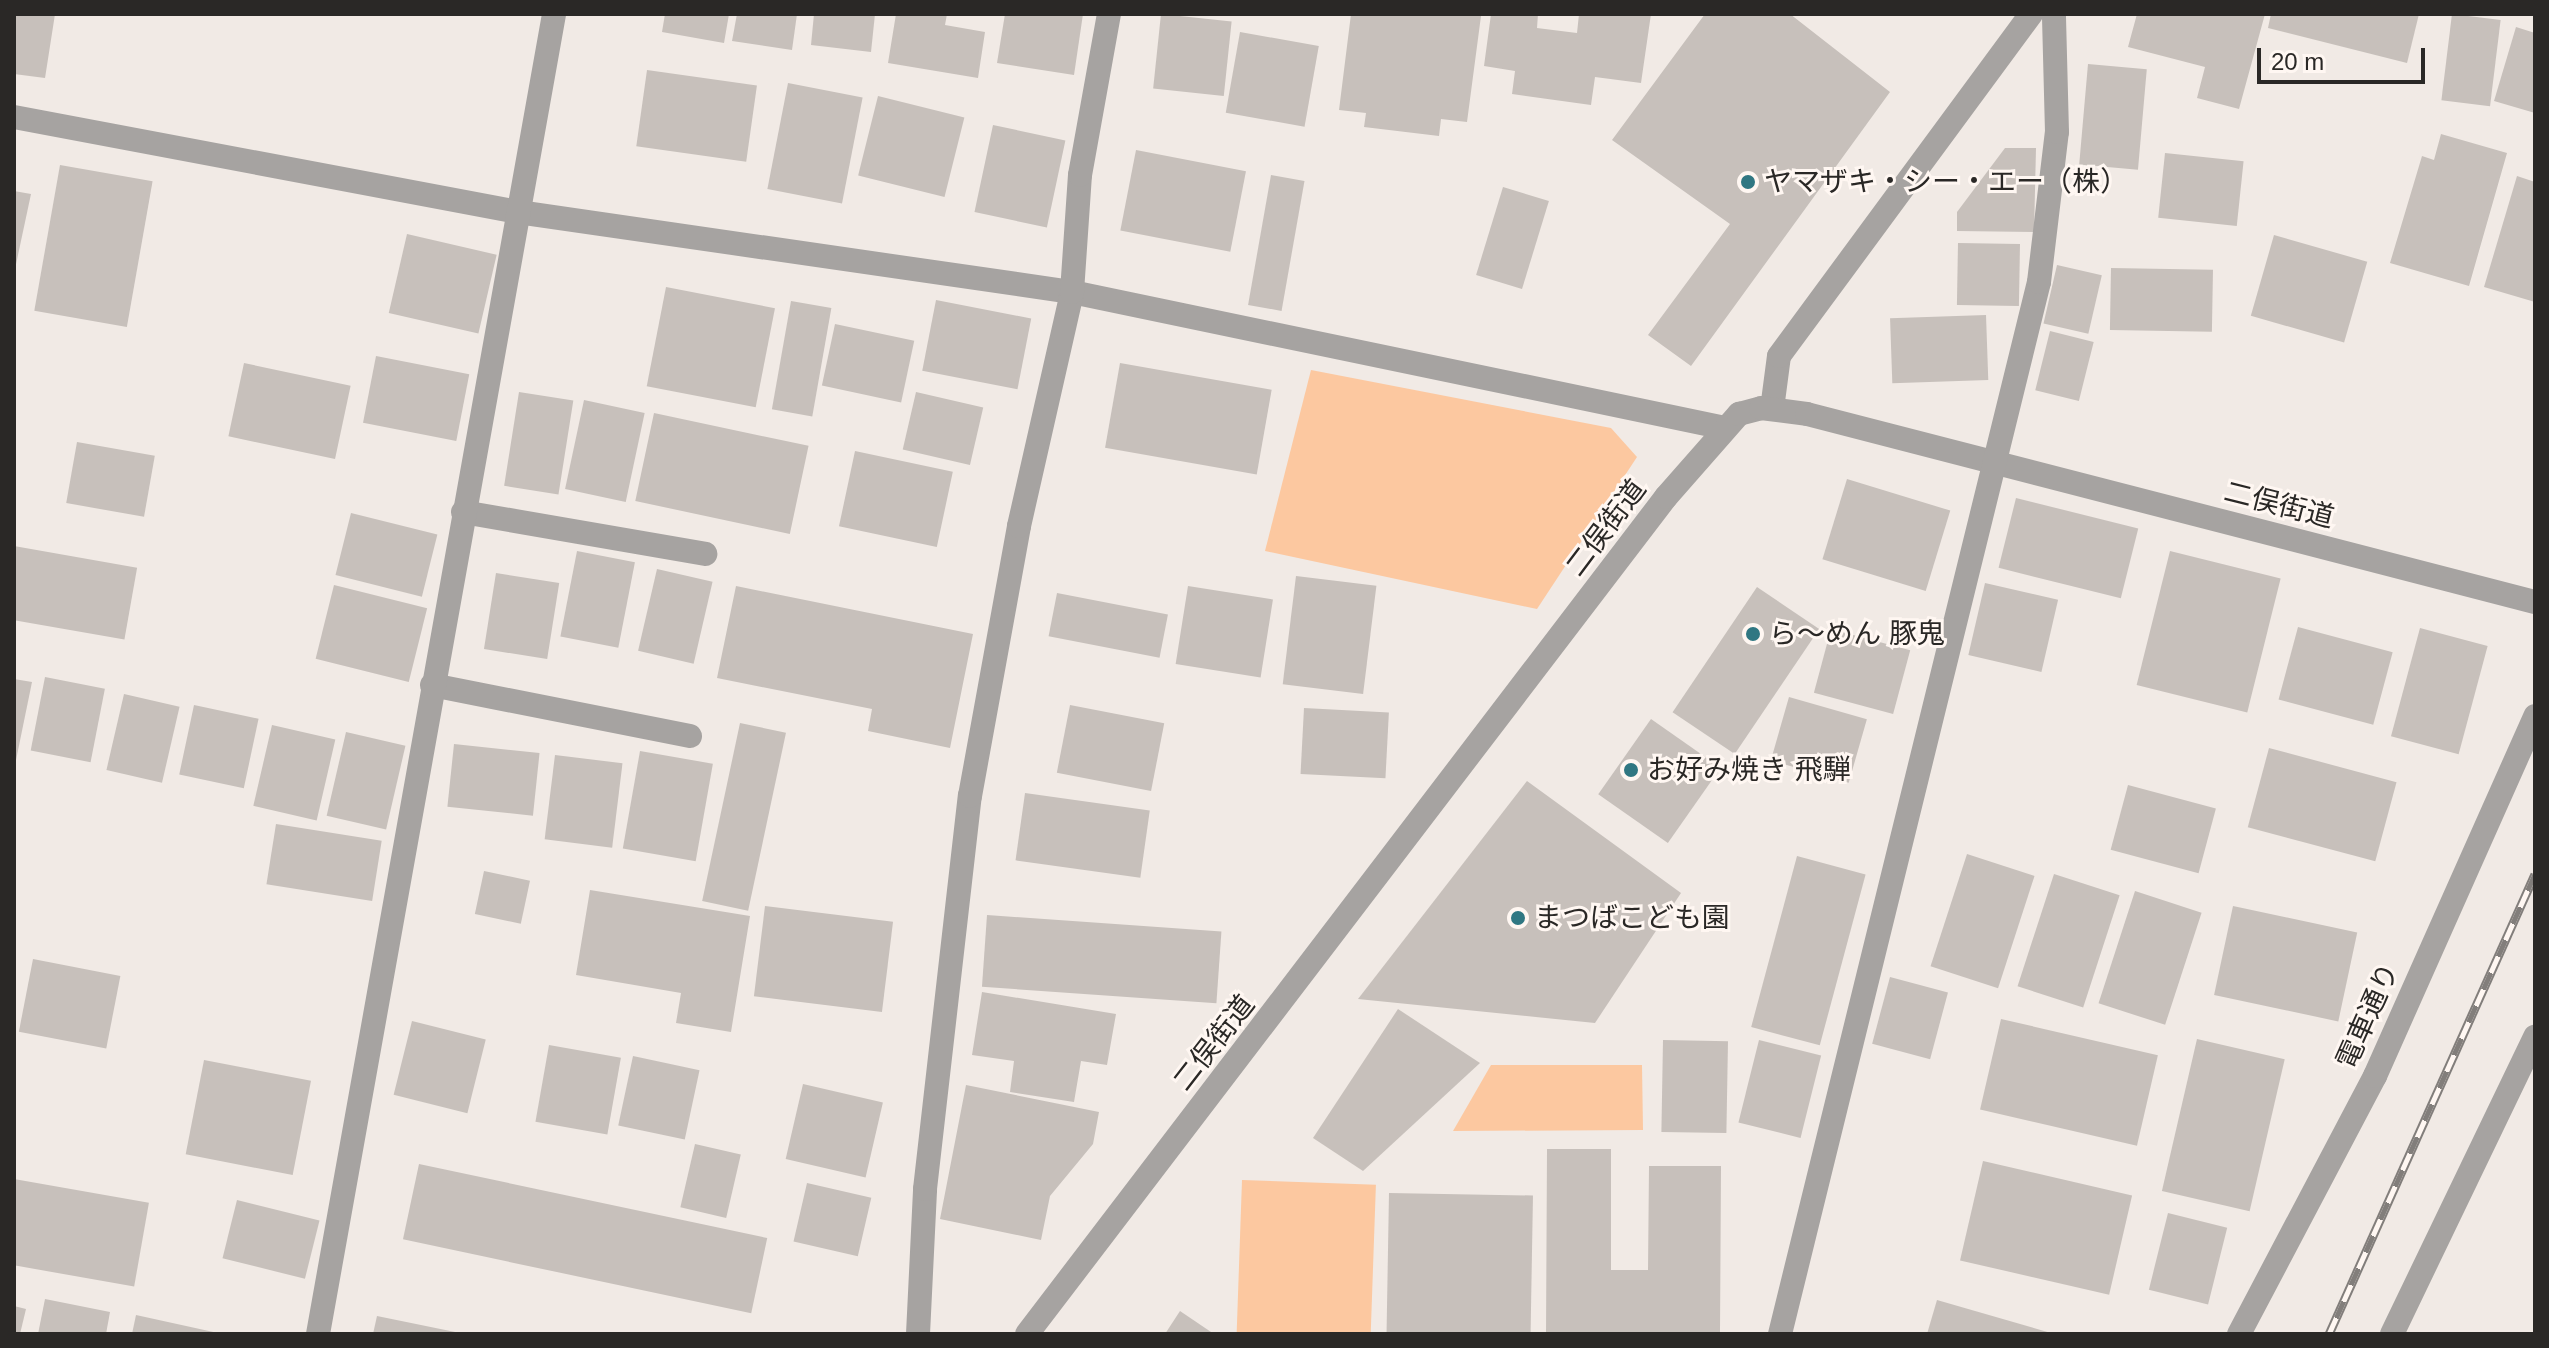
<!DOCTYPE html>
<meta charset="utf-8">
<style>
body{margin:0}
#map{position:relative;width:2549px;height:1348px;overflow:hidden;background:#f1eae5;font-family:Helvetica,"Noto Sans JP",sans-serif}
div>[style]{position:absolute}
.green>*{inset:0;background:#fcc8a0;transform-origin:0 0}
.building>*{inset:0;background:#c7c0bb;transform-origin:0 0}
.minor>*{height:24px;margin:-12px;padding:0 12px;transform-origin:12px;border-radius:12px;background:#a6a3a1}
.rail>*{height:9px;margin-top:-4.5px;transform-origin:0;background:repeating-linear-gradient(90deg,#fff7f2 0 18px,#827e7b 0 36px);box-sizing:border-box;border-block:2px solid #827e7b}
.dots>*{width:22px;height:22px;translate:-50% -50%;box-sizing:border-box;border:4px solid #fff7f2;border-radius:50%}
span{translate:-50% -50%;white-space:nowrap;text-align:center;line-height:1.15;-webkit-text-stroke:6px #fff7f2;paint-order:stroke}
.poi-label{font-size:28px;color:#2a2826}
.left{translate:0 -50%;text-align:left}
.street-label{font-size:28px;color:#2a2826}
.frame{position:absolute;inset:0;border:16px solid #2a2826;pointer-events:none}
.scale{position:absolute;left:2257px;top:48px;width:168px;height:36px;box-sizing:border-box;border:4px solid #2a2826;border-top:0;padding-left:10px;font-size:24px;line-height:28px;white-space:nowrap;color:#2a2826;-webkit-text-stroke:6px #fff7f2;paint-order:stroke}
</style>
<div id="map">
<div class="green">
<i style="clip-path:polygon(1311px 370px,1611px 428px,1637px 457px,1537px 609px,1265px 551px)"></i>
<i style="clip-path:polygon(1491px 1065px,1642px 1065px,1643px 1130px,1453px 1131px)"></i>
<i style="left:1242px;top:1180px;width:134px;height:154px;rotate:2deg"></i>
</div>
<div class="building">
<i style="clip-path:polygon(14px 14px,55px 14px,45px 78px,14px 74px)"></i>
<i style="clip-path:polygon(665px 14px,729px 14px,724px 43px,662px 32px)"></i>
<i style="clip-path:polygon(737px 14px,797px 14px,792px 50px,732px 41px)"></i>
<i style="clip-path:polygon(814px 14px,875px 14px,871px 52px,811px 45px)"></i>
<i style="clip-path:polygon(896px 14px,947px 14px,945px 25px,985px 32px,978px 78px,888px 63px)"></i>
<i style="clip-path:polygon(1005px 14px,1083px 14px,1074px 75px,997px 63px)"></i>
<i style="left:1161px;top:14px;width:71px;height:75px;rotate:6deg"></i>
<i style="clip-path:polygon(1351px 14px,1481px 16px,1467px 122px,1441px 119px,1439px 136px,1364px 127px,1366px 113px,1339px 110px)"></i>
<i style="clip-path:polygon(1491px 14px,1538px 14px,1537px 28px,1577px 33px,1579px 14px,1651px 14px,1641px 83px,1595px 77px,1591px 105px,1512px 94px,1515px 71px,1484px 66px)"></i>
<i style="clip-path:polygon(1705px 14px,1790px 14px,1890px 92px,1691px 366px,1648px 335px,1730px 224px,1612px 140px)"></i>
<i style="clip-path:polygon(2137px 14px,2265px 14px,2239px 109px,2197px 98px,2205px 67px,2128px 47px)"></i>
<i style="clip-path:polygon(2271px 14px,2419px 14px,2407px 63px,2268px 28px)"></i>
<i style="left:2452px;top:14px;width:49px;height:87px;rotate:7deg"></i>
<i style="clip-path:polygon(2516px 27px,2535px 33px,2535px 113px,2494px 101px)"></i>
<i style="left:1240px;top:32px;width:80px;height:82px;rotate:10deg"></i>
<i style="left:2088px;top:64px;width:59px;height:101px;rotate:5deg"></i>
<i style="left:647px;top:70px;width:111px;height:77px;rotate:8deg"></i>
<i style="left:788px;top:83px;width:76px;height:108px;rotate:11deg"></i>
<i style="left:878px;top:96px;width:89px;height:82px;rotate:14deg"></i>
<i style="left:993px;top:125px;width:74px;height:89px;rotate:12deg"></i>
<i style="clip-path:polygon(2441px 134px,2507px 153px,2469px 286px,2390px 263px,2422px 156px,2434px 160px)"></i>
<i style="clip-path:polygon(2005px 148px,2036px 148px,2034px 232px,1957px 231px,1957px 212px)"></i>
<i style="left:1136px;top:150px;width:112px;height:82px;rotate:11deg"></i>
<i style="left:2165px;top:153px;width:79px;height:65px;rotate:6deg"></i>
<i style="left:60px;top:165px;width:94px;height:148px;rotate:10deg"></i>
<i style="left:1271px;top:175px;width:34px;height:132px;rotate:10deg"></i>
<i style="clip-path:polygon(2517px 176px,2535px 182px,2535px 302px,2484px 287px)"></i>
<i style="left:1503px;top:187px;width:48px;height:92px;rotate:17deg"></i>
<i style="clip-path:polygon(14px 191px,31px 194px,15px 269px,14px 269px)"></i>
<i style="left:407px;top:234px;width:92px;height:81px;rotate:13deg"></i>
<i style="left:2274px;top:235px;width:97px;height:84px;rotate:16deg"></i>
<i style="left:1958px;top:243px;width:62px;height:62px;rotate:1deg"></i>
<i style="left:2057px;top:265px;width:46px;height:60px;rotate:13deg"></i>
<i style="left:2111px;top:268px;width:102px;height:62px;rotate:1deg"></i>
<i style="left:666px;top:287px;width:111px;height:101px;rotate:11deg"></i>
<i style="left:936px;top:300px;width:97px;height:72px;rotate:11deg"></i>
<i style="left:791px;top:301px;width:41px;height:110px;rotate:10deg"></i>
<i style="left:1986px;top:315px;width:65px;height:96px;rotate:88deg"></i>
<i style="left:835px;top:324px;width:81px;height:63px;rotate:12deg"></i>
<i style="left:2050px;top:331px;width:45px;height:61px;rotate:14deg"></i>
<i style="left:376px;top:356px;width:95px;height:68px;rotate:11deg"></i>
<i style="left:244px;top:363px;width:109px;height:75px;rotate:12deg"></i>
<i style="left:1120px;top:363px;width:154px;height:86px;rotate:10deg"></i>
<i style="left:519px;top:392px;width:55px;height:95px;rotate:9deg"></i>
<i style="left:916px;top:392px;width:69px;height:59px;rotate:13deg"></i>
<i style="left:584px;top:400px;width:62px;height:91px;rotate:12deg"></i>
<i style="left:654px;top:413px;width:158px;height:90px;rotate:12deg"></i>
<i style="left:77px;top:442px;width:79px;height:62px;rotate:10deg"></i>
<i style="left:855px;top:451px;width:100px;height:77px;rotate:12deg"></i>
<i style="left:1847px;top:479px;width:108px;height:84px;rotate:17deg"></i>
<i style="left:2016px;top:498px;width:126px;height:72px;rotate:14deg"></i>
<i style="left:351px;top:513px;width:89px;height:64px;rotate:14deg"></i>
<i style="left:14px;top:546px;width:125px;height:73px;rotate:10deg"></i>
<i style="left:577px;top:551px;width:59px;height:87px;rotate:11deg"></i>
<i style="left:2170px;top:551px;width:114px;height:138px;rotate:14deg"></i>
<i style="left:657px;top:569px;width:57px;height:84px;rotate:13deg"></i>
<i style="left:496px;top:573px;width:64px;height:77px;rotate:9deg"></i>
<i style="left:1296px;top:576px;width:81px;height:109px;rotate:7deg"></i>
<i style="left:1985px;top:583px;width:75px;height:74px;rotate:13deg"></i>
<i style="left:334px;top:585px;width:96px;height:76px;rotate:14deg"></i>
<i style="clip-path:polygon(736px 586px,973px 634px,950px 748px,868px 731px,872px 709px,717px 678px)"></i>
<i style="left:1188px;top:586px;width:86px;height:79px;rotate:9deg"></i>
<i style="left:1757px;top:587px;width:75px;height:151px;rotate:34deg"></i>
<i style="left:1057px;top:593px;width:113px;height:44px;rotate:11deg"></i>
<i style="left:2298px;top:627px;width:98px;height:75px;rotate:15deg"></i>
<i style="left:2420px;top:628px;width:70px;height:112px;rotate:15deg"></i>
<i style="left:1831px;top:629px;width:82px;height:66px;rotate:15deg"></i>
<i style="left:45px;top:677px;width:61px;height:75px;rotate:11deg"></i>
<i style="clip-path:polygon(14px 679px,32px 682px,15px 765px,14px 765px)"></i>
<i style="left:124px;top:694px;width:57px;height:78px;rotate:13deg"></i>
<i style="left:1789px;top:697px;width:81px;height:66px;rotate:16deg"></i>
<i style="left:194px;top:705px;width:66px;height:71px;rotate:12deg"></i>
<i style="left:1070px;top:705px;width:96px;height:69px;rotate:11deg"></i>
<i style="left:1304px;top:708px;width:85px;height:66px;rotate:3deg"></i>
<i style="left:1651px;top:719px;width:85px;height:92px;rotate:35deg"></i>
<i style="left:740px;top:723px;width:47px;height:182px;rotate:12deg"></i>
<i style="left:272px;top:725px;width:65px;height:83px;rotate:13deg"></i>
<i style="left:346px;top:732px;width:61px;height:86px;rotate:13deg"></i>
<i style="left:454px;top:744px;width:86px;height:63px;rotate:6deg"></i>
<i style="left:2269px;top:748px;width:132px;height:82px;rotate:15deg"></i>
<i style="left:640px;top:751px;width:74px;height:99px;rotate:10deg"></i>
<i style="left:555px;top:755px;width:68px;height:85px;rotate:7deg"></i>
<i style="clip-path:polygon(1527px 781px,1681px 893px,1595px 1023px,1358px 999px)"></i>
<i style="left:2128px;top:785px;width:91px;height:67px;rotate:15deg"></i>
<i style="left:1025px;top:793px;width:126px;height:68px;rotate:8deg"></i>
<i style="left:276px;top:824px;width:107px;height:61px;rotate:9deg"></i>
<i style="left:1967px;top:854px;width:71px;height:118px;rotate:18deg"></i>
<i style="left:1797px;top:856px;width:71px;height:177px;rotate:15deg"></i>
<i style="left:484px;top:871px;width:47px;height:44px;rotate:12deg"></i>
<i style="left:2054px;top:874px;width:69px;height:118px;rotate:18deg"></i>
<i style="clip-path:polygon(590px 890px,750px 916px,731px 1032px,676px 1023px,681px 993px,576px 975px)"></i>
<i style="left:2135px;top:891px;width:70px;height:118px;rotate:18deg"></i>
<i style="left:765px;top:906px;width:129px;height:91px;rotate:7deg"></i>
<i style="left:2233px;top:906px;width:127px;height:91px;rotate:12deg"></i>
<i style="left:987px;top:915px;width:235px;height:72px;rotate:4deg"></i>
<i style="left:33px;top:959px;width:89px;height:74px;rotate:11deg"></i>
<i style="left:1890px;top:977px;width:60px;height:69px;rotate:15deg"></i>
<i style="clip-path:polygon(982px 992px,1116px 1014px,1107px 1065px,1081px 1061px,1074px 1102px,1010px 1092px,1014px 1061px,972px 1055px)"></i>
<i style="clip-path:polygon(1398px 1009px,1480px 1063px,1363px 1171px,1313px 1138px)"></i>
<i style="left:2001px;top:1019px;width:161px;height:93px;rotate:13deg"></i>
<i style="left:412px;top:1021px;width:76px;height:76px;rotate:14deg"></i>
<i style="left:2197px;top:1039px;width:90px;height:156px;rotate:13deg"></i>
<i style="left:1663px;top:1040px;width:65px;height:92px;rotate:1deg"></i>
<i style="left:1759px;top:1040px;width:64px;height:85px;rotate:14deg"></i>
<i style="left:549px;top:1045px;width:73px;height:78px;rotate:10deg"></i>
<i style="left:633px;top:1056px;width:68px;height:71px;rotate:12deg"></i>
<i style="left:204px;top:1060px;width:109px;height:96px;rotate:11deg"></i>
<i style="left:803px;top:1084px;width:82px;height:77px;rotate:13deg"></i>
<i style="clip-path:polygon(966px 1085px,1099px 1112px,1093px 1144px,1050px 1196px,1041px 1240px,940px 1219px)"></i>
<i style="left:695px;top:1144px;width:47px;height:65px;rotate:13deg"></i>
<i style="clip-path:polygon(1547px 1149px,1611px 1149px,1611px 1270px,1648px 1270px,1649px 1166px,1721px 1166px,1720px 1334px,1546px 1334px)"></i>
<i style="left:1983px;top:1161px;width:153px;height:102px;rotate:13deg"></i>
<i style="left:419px;top:1164px;width:356px;height:77px;rotate:12deg"></i>
<i style="left:14px;top:1179px;width:137px;height:85px;rotate:10deg"></i>
<i style="left:807px;top:1183px;width:66px;height:60px;rotate:13deg"></i>
<i style="left:1389px;top:1193px;width:144px;height:141px;rotate:1deg"></i>
<i style="left:237px;top:1200px;width:85px;height:60px;rotate:14deg"></i>
<i style="left:2168px;top:1213px;width:61px;height:79px;rotate:14deg"></i>
<i style="clip-path:polygon(45px 1299px,110px 1312px,106px 1334px,38px 1334px)"></i>
<i style="clip-path:polygon(1937px 1300px,2051px 1333px,2051px 1334px,1927px 1334px)"></i>
<i style="clip-path:polygon(14px 1306px,26px 1309px,20px 1334px,14px 1334px)"></i>
<i style="clip-path:polygon(1180px 1311px,1214px 1334px,1165px 1334px)"></i>
<i style="clip-path:polygon(136px 1315px,218px 1333px,217px 1334px,132px 1334px)"></i>
<i style="clip-path:polygon(377px 1316px,460px 1333px,460px 1334px,373px 1334px)"></i>
</div>
<div class="minor">
<i style="left:14px;top:117px;width:513px;rotate:10.67deg"></i>
<i style="left:518px;top:212px;width:560px;rotate:8.22deg"></i>
<i style="left:1072px;top:292px;width:667px;rotate:11.76deg"></i>
<i style="left:1772px;top:409px;width:53px;rotate:-82.5deg"></i>
<i style="left:1779px;top:356px;width:425px;rotate:-53.6deg"></i>
<i style="left:463px;top:512px;width:246px;rotate:9.8deg"></i>
<i style="left:432px;top:685px;width:263px;rotate:11.2deg"></i>
<i style="left:318px;top:1334px;width:1341px;rotate:-79.86deg"></i>
<i style="left:918px;top:1334px;width:145px;rotate:-87.2deg"></i>
<i style="left:925px;top:1189px;width:396px;rotate:-83.5deg"></i>
<i style="left:970px;top:796px;width:274px;rotate:-79.7deg"></i>
<i style="left:1019px;top:526px;width:240px;rotate:-77.2deg"></i>
<i style="left:1072px;top:292px;width:117px;rotate:-86.1deg"></i>
<i style="left:1080px;top:175px;width:164px;rotate:-79.8deg"></i>
<i style="left:1027px;top:1334px;width:1053px;rotate:-52.64deg"></i>
<i style="left:1666px;top:497px;width:111px;rotate:-48.7deg"></i>
<i style="left:1739px;top:414px;width:23px;rotate:-15deg"></i>
<i style="left:1761px;top:408px;width:46px;rotate:7.4deg"></i>
<i style="left:1807px;top:414px;width:752px;rotate:14.48deg"></i>
<i style="left:1780px;top:1334px;width:1083px;rotate:-76.17deg"></i>
<i style="left:2039px;top:282px;width:151px;rotate:-83.2deg"></i>
<i style="left:2057px;top:132px;width:118px;rotate:-91.5deg"></i>
<i style="left:2239px;top:1334px;width:292px;rotate:-62.2deg"></i>
<i style="left:2375px;top:1076px;width:394px;rotate:-66deg"></i>
<i style="left:2392px;top:1334px;width:330px;rotate:-64.3deg"></i>
</div>
<div class="rail">
<i style="left:2329px;top:1334px;width:504px;rotate:-65.88deg"></i>
</div>
<div class="dots">
<i style="left:1748px;top:182px;background:#307782"></i>
<i style="left:1753px;top:634px;background:#307782"></i>
<i style="left:1631px;top:770px;background:#307782"></i>
<i style="left:1518px;top:918px;background:#307782"></i>
</div>
<div class="poi-label">
<span class="left" style="left:1764px;top:182px">ヤマザキ・シー・エー（株）</span>
<span class="left" style="left:1769px;top:634px">ら～めん 豚鬼</span>
<span class="left" style="left:1647px;top:770px">お好み焼き 飛騨</span>
<span class="left" style="left:1534px;top:918px">まつばこども園</span>
</div>
<div class="street-label">
<span style="left:2279px;top:505px;rotate:14deg">二俣街道</span>
<span style="left:1606px;top:528px;rotate:-53deg">二俣街道</span>
<span style="left:2368px;top:1016px;rotate:-66deg">電車通り</span>
<span style="left:1214px;top:1043px;rotate:-52deg">二俣街道</span>
</div>
<div class="frame"></div>
<div class="scale">20 m</div>
</div>
